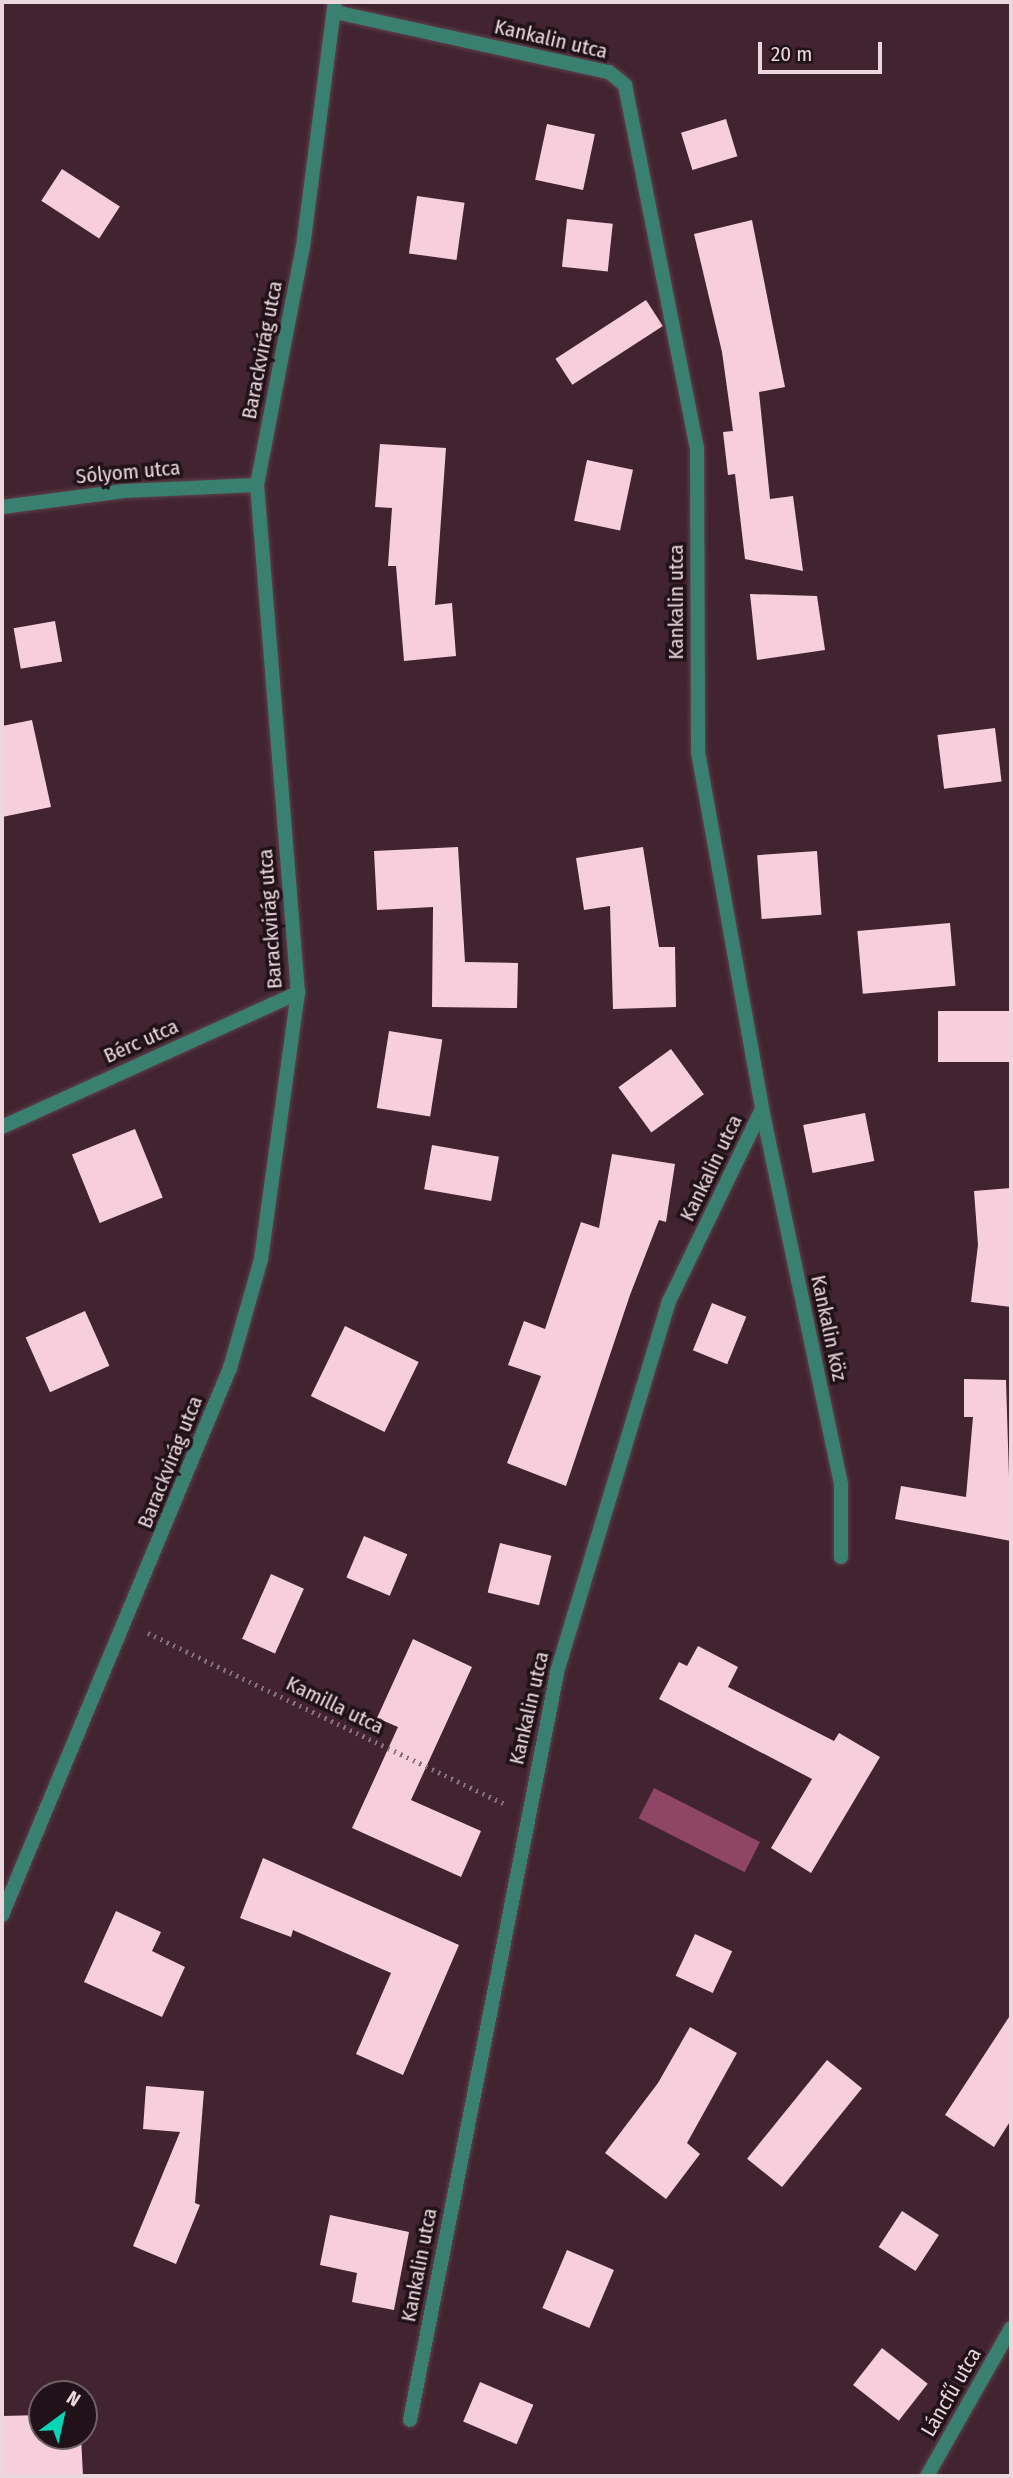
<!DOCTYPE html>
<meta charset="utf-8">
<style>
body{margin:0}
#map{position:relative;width:1013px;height:2478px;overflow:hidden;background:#422430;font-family:"Fira Sans Condensed",sans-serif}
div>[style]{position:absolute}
.water>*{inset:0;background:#8f4565;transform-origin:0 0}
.building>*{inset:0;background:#f6cedc;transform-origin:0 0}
.path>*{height:4.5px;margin-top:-2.25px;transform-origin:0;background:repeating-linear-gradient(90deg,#8a707a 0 2px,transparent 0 7px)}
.roads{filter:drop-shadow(0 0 2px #5d414c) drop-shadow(0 0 2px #5d414c)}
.minor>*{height:14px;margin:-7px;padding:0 7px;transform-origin:7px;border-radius:7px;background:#3a8071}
span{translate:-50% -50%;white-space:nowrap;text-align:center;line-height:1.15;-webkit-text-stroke:7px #201218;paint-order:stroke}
.street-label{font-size:21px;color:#ebd7de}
.frame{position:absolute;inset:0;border:4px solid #ebd7de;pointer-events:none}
.north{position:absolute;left:28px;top:2380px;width:70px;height:70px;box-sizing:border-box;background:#201218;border:2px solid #716167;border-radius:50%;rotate:33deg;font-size:19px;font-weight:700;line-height:28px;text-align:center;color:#ebd7de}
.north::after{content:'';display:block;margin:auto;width:24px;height:32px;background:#07d5b6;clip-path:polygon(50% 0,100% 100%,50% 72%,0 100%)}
.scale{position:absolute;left:758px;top:42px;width:124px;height:32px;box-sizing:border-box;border:4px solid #ebd7de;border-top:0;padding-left:9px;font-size:21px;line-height:24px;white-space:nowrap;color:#ebd7de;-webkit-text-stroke:5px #201218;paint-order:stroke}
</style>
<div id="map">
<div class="water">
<i style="left:654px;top:1788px;width:119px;height:34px;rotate:27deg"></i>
</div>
<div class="building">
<i style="left:726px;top:119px;width:39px;height:47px;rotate:73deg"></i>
<i style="left:547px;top:124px;width:49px;height:57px;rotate:12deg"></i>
<i style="left:62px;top:169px;width:69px;height:38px;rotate:33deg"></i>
<i style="left:417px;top:196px;width:48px;height:58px;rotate:8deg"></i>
<i style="left:567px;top:219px;width:46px;height:48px;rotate:6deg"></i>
<i style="clip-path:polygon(752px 220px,785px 387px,759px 392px,770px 499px,793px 496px,803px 571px,745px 559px,735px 474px,728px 475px,723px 432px,733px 431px,722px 352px,694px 234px)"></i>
<i style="left:646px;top:300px;width:31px;height:108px;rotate:57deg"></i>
<i style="clip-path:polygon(380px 444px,446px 448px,435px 605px,452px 603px,456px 656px,404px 661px,396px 566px,388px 566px,392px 508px,375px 507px)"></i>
<i style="left:587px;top:460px;width:47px;height:62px;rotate:12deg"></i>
<i style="clip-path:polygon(750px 594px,817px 596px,825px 650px,757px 660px)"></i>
<i style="left:55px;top:621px;width:41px;height:42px;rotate:80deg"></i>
<i style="clip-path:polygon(32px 720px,51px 807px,2px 817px,2px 726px)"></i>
<i style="left:995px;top:728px;width:54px;height:58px;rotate:83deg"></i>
<i style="clip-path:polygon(458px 847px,465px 962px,518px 963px,517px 1008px,432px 1007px,433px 907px,377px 910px,374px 851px)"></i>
<i style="clip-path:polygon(643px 847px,659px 947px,675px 947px,676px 1007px,613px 1009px,610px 906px,584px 910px,576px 858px)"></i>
<i style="left:817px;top:851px;width:64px;height:60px;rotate:86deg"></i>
<i style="left:950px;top:923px;width:63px;height:93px;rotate:85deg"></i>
<i style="left:1011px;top:1011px;width:51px;height:73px;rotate:90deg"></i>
<i style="left:389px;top:1031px;width:54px;height:78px;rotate:9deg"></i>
<i style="left:671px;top:1049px;width:56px;height:65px;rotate:54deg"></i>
<i style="left:865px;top:1113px;width:49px;height:63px;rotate:79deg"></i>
<i style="left:135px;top:1129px;width:74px;height:68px;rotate:68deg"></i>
<i style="left:432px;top:1145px;width:68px;height:45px;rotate:10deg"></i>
<i style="clip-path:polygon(612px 1154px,675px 1164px,666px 1222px,659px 1220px,630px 1295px,566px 1486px,507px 1463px,541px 1376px,508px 1365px,524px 1321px,545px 1329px,581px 1222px,599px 1228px)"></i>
<i style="clip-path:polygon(1011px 1188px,1011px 1307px,971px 1302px,978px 1245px,974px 1191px)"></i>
<i style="left:712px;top:1303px;width:37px;height:51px;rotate:22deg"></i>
<i style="left:85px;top:1311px;width:60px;height:65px;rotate:66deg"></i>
<i style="left:345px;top:1326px;width:82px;height:78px;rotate:26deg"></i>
<i style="clip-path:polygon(964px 1379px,1006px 1380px,1011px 1541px,895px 1519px,901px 1486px,966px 1497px,973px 1417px,964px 1417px)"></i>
<i style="left:364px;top:1536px;width:47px;height:45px;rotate:23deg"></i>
<i style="left:500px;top:1543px;width:53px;height:51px;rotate:14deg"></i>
<i style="left:271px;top:1574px;width:36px;height:71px;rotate:24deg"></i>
<i style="clip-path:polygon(413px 1639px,472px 1667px,411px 1800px,481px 1831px,461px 1877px,352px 1828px,398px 1727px,377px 1718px)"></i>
<i style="clip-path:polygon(698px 1646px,738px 1667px,728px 1687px,834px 1741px,839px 1733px,880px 1757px,811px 1873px,771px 1848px,812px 1779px,659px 1699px,679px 1662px,687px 1666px)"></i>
<i style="clip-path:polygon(263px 1858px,459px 1945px,403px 2075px,356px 2054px,391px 1973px,293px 1930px,291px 1937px,240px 1918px)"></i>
<i style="clip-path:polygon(116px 1911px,161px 1932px,152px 1951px,185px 1967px,162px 2017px,84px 1982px)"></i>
<i style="left:695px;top:1934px;width:41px;height:46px;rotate:25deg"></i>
<i style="clip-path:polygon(1011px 2014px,1011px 2120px,994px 2147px,945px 2115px)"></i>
<i style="clip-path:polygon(690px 2027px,737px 2053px,687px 2143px,700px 2154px,666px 2199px,605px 2153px,658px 2083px)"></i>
<i style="left:827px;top:2060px;width:45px;height:127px;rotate:39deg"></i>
<i style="clip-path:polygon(146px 2086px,204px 2091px,195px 2203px,200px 2205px,176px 2264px,133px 2246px,180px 2132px,143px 2129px)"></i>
<i style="left:902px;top:2211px;width:44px;height:43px;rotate:33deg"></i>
<i style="clip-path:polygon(330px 2215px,409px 2232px,394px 2310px,352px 2302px,357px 2273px,320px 2265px)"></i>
<i style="left:567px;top:2250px;width:51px;height:63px;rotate:23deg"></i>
<i style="left:882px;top:2348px;width:58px;height:47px;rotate:38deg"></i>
<i style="left:480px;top:2382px;width:58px;height:43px;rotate:23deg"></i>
<i style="clip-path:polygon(42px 2415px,42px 2436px,81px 2436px,83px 2476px,3px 2476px,2px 2416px)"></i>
</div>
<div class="path">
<i style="left:148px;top:1633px;width:394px;rotate:25.6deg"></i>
</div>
<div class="roads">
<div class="minor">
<i style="left:335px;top:12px;width:280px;rotate:12.4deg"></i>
<i style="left:609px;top:72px;width:21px;rotate:39deg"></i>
<i style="left:625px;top:85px;width:370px;rotate:78.8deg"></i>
<i style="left:697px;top:448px;width:304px;rotate:89.8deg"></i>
<i style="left:698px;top:752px;width:363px;rotate:79.8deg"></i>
<i style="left:762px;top:1109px;width:213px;rotate:115.8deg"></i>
<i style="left:669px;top:1301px;width:388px;rotate:106.8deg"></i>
<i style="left:557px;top:1673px;width:761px;rotate:101.13deg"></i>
<i style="left:2px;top:507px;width:123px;rotate:-7.5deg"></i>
<i style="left:124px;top:491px;width:133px;rotate:-2.6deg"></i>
<i style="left:762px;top:1109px;width:384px;rotate:78.1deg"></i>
<i style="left:841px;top:1485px;width:72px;rotate:90deg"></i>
<i style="left:2px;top:1127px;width:325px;rotate:-24.4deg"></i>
<i style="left:2px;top:1915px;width:593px;rotate:-67.37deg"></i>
<i style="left:230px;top:1368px;width:113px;rotate:-74.1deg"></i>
<i style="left:261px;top:1259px;width:269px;rotate:-82.1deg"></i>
<i style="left:298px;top:993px;width:510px;rotate:-94.61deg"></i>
<i style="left:257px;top:485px;width:242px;rotate:-79.1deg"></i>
<i style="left:303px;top:247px;width:247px;rotate:-82.6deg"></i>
<i style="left:927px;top:2476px;width:170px;rotate:-60.4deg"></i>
</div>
</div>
<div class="street-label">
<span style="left:551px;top:39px;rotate:13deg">Kankalin utca</span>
<span style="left:262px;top:350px;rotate:-79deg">Barackvirág utca</span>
<span style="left:128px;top:472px;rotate:-5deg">Sólyom utca</span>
<span style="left:676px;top:602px;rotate:-90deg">Kankalin utca</span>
<span style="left:270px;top:919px;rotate:-94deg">Barackvirág utca</span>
<span style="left:141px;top:1041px;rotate:-24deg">Bérc utca</span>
<span style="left:711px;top:1168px;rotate:-64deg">Kankalin utca</span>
<span style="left:829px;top:1328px;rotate:78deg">Kankalin köz</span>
<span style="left:170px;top:1462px;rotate:-68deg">Barackvirág utca</span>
<span style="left:335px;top:1705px;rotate:26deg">Kamilla utca</span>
<span style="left:529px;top:1708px;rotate:-77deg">Kankalin utca</span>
<span style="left:419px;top:2265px;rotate:-79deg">Kankalin utca</span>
<span style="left:951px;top:2392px;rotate:-60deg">Láncfű utca</span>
</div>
<div class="frame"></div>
<div class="north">N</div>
<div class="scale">20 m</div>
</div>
